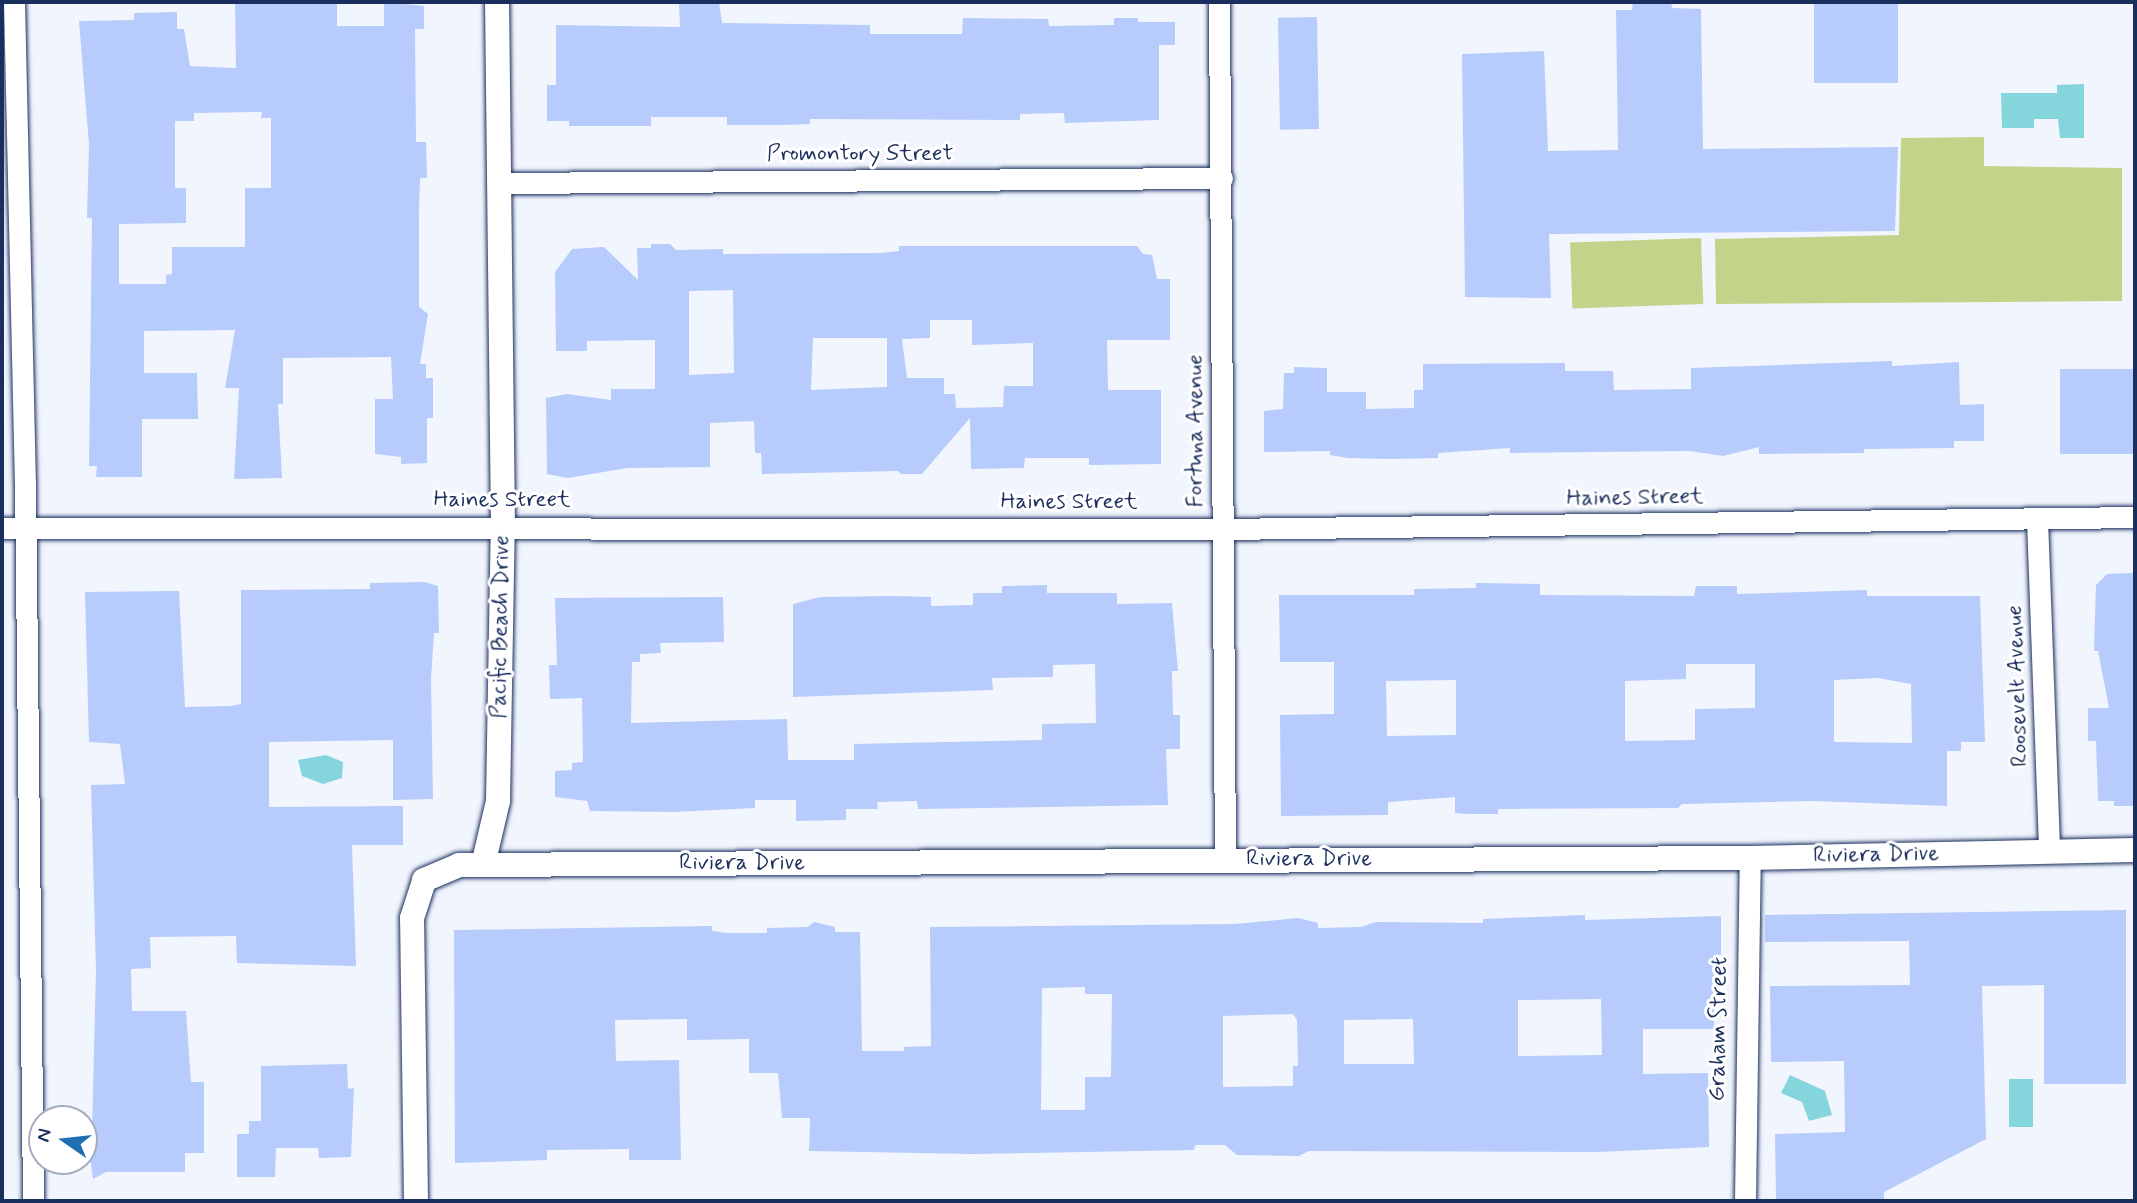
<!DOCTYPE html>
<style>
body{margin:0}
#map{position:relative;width:2137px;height:1203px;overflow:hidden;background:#f1f5fe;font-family:Mynerve,sans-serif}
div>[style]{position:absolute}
.green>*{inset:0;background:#c2d489;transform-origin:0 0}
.water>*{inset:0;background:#84d5dc;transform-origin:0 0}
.building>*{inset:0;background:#b7ccfc;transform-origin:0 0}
.roads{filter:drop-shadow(0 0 2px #1b2f5e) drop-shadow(0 0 2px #1b2f5e)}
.minor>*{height:21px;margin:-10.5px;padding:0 10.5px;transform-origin:10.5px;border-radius:10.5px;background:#fff}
.tertiary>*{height:24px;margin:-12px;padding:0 12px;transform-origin:12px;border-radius:12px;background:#fff}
span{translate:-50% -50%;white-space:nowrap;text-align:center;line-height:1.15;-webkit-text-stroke:6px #fff;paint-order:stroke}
.street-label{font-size:23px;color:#1b2f5e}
.frame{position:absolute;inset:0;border:4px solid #1b2f5e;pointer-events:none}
.north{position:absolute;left:28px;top:1105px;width:70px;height:70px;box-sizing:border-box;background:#fff;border:2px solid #a4acbf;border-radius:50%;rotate:284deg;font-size:19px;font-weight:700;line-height:28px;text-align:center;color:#1b2f5e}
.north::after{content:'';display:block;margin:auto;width:24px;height:32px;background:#1f6fb2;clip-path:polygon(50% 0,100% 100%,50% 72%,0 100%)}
</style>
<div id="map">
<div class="green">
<i style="clip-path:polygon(1984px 137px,1984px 166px,2122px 168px,2122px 301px,1716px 304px,1715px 239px,1899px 235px,1901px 138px)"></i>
<i style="left:1701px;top:238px;width:66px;height:131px;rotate:88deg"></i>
</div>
<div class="water">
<i style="clip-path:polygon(2084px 84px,2084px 138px,2060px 138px,2058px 119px,2034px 119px,2034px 128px,2002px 128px,2001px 93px,2057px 93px,2057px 85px)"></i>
<i style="clip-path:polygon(326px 755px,343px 762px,342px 778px,323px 784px,302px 776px,298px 760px)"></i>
<i style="clip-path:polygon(1790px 1075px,1825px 1091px,1832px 1115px,1809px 1121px,1802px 1102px,1781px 1093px)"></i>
<i style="left:2009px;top:1079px;width:24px;height:48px"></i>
</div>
<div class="building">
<i style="clip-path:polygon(evenodd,235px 2px,337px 2px,337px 26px,384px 26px,384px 2px,424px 6px,424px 29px,415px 29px,416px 142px,426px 142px,427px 178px,420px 178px,419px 211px,419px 307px,428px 314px,420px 364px,426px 364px,426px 378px,433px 378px,433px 418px,427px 418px,427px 463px,401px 464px,401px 457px,375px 454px,375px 399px,393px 399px,391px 357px,283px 358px,283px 404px,278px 404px,282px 478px,234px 479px,239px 388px,225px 388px,235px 330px,144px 331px,144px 373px,197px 373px,198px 419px,142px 419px,142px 477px,96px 477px,97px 466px,89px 466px,92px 218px,87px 218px,89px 145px,79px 21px,134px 20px,134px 13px,177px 12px,177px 29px,184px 29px,190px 66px,236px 68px,235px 2px,262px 112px,261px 118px,271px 118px,271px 188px,245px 188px,245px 247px,172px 247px,172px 274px,166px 275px,166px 284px,119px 284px,119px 224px,186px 223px,186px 188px,175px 188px,175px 121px,194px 121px,194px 113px,262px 112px)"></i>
<i style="clip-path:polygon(679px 2px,719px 2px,722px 23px,870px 25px,870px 34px,962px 34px,963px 18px,1048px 19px,1049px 26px,1114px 25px,1114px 18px,1138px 18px,1138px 22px,1175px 22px,1175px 45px,1159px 45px,1159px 120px,1065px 123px,1064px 113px,1020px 114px,1020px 120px,810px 119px,810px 124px,782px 125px,727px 125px,727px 117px,651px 117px,651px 126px,569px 126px,569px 121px,547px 121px,547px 85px,556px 85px,556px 25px,680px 27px)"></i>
<i style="clip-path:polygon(1633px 2px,1671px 2px,1672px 8px,1701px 9px,1703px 149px,1898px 147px,1895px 231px,1549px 234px,1551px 298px,1465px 297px,1462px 54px,1544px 51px,1548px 151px,1618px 150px,1616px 10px,1632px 10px)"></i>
<i style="left:1814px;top:2px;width:84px;height:81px"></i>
<i style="left:1317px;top:17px;width:112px;height:39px;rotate:89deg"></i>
<i style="clip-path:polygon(evenodd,651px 244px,670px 244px,676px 250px,723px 249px,723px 254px,881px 253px,899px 251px,899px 246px,1137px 246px,1143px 254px,1152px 255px,1157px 279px,1170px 279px,1170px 340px,1107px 340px,1108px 390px,1161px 390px,1161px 464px,1089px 465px,1089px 458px,1025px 458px,1024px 468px,971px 469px,970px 418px,922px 474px,901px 474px,898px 471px,762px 474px,761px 453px,755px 453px,754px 421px,710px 423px,710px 467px,627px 468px,568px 478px,547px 474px,546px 398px,567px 394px,611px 400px,611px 389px,655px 389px,655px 340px,587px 341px,587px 351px,556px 351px,555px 272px,572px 249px,604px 247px,638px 280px,637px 248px,651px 248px,651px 244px,733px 290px,734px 373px,689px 375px,689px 291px,733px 290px,651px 244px,930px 320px,972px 320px,972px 345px,1033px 343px,1033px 386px,1004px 386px,1003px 407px,956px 408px,955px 394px,944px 394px,944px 378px,907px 378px,902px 339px,930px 338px,930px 320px,651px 244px,813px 338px,887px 338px,887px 387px,811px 390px,813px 338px)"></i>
<i style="clip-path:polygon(1892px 361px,1892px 366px,1959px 362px,1960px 405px,1984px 404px,1984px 441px,1954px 441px,1954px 448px,1864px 449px,1864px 453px,1759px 454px,1759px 447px,1723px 456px,1690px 451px,1510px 453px,1510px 448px,1438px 453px,1438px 458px,1390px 459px,1348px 458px,1330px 455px,1330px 451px,1264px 452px,1264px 411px,1283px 409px,1284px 373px,1294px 373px,1294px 367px,1327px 368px,1327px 392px,1366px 392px,1366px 409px,1414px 408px,1414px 390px,1423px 390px,1423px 364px,1565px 363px,1565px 371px,1613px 371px,1614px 390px,1691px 389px,1691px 368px)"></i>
<i style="left:2060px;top:369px;width:75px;height:85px"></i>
<i style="clip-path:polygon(2133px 573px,2135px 806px,2114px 806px,2114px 801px,2098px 801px,2096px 741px,2088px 741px,2088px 708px,2109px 708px,2098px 651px,2094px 651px,2096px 585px,2107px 574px)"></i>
<i style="clip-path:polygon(424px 582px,438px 586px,439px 633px,434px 633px,431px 679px,433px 799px,393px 800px,393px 740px,269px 742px,269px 807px,403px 806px,403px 845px,352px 845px,356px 966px,237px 963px,236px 936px,150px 937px,151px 968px,131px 969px,132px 1011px,186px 1011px,191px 1082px,204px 1082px,204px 1153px,185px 1153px,185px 1172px,106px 1172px,93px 1179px,87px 1132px,92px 1132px,96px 970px,91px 785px,125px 784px,120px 744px,89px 742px,85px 592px,179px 591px,185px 707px,230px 706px,241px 704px,241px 590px,370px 589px,370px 583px)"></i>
<i style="clip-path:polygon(evenodd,1476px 583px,1540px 584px,1540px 595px,1694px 596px,1696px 586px,1737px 586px,1737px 594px,1867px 590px,1867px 596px,1980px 596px,1985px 742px,1961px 742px,1961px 751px,1947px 751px,1947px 806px,1813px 801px,1682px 804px,1678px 808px,1498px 809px,1498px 814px,1468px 814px,1455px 813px,1455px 797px,1388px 802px,1388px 815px,1281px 816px,1280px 715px,1334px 714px,1334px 662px,1280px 662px,1279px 595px,1414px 595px,1414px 589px,1476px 588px,1476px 583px,1686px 664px,1755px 664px,1755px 708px,1695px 709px,1695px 740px,1625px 741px,1625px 681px,1686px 679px,1686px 664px,1476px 583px,1878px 678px,1911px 684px,1912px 743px,1834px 742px,1834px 680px,1878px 678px,1476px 583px,1456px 680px,1456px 735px,1387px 736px,1386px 681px,1456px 680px)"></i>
<i style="clip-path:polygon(1047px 585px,1047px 593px,1117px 593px,1117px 604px,1172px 603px,1178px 671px,1172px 671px,1173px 715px,1180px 715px,1180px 749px,1166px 749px,1168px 805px,918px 809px,917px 801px,877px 802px,878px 809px,846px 809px,846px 820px,796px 821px,796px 800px,755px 800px,755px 808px,674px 812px,590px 811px,587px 801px,555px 797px,555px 771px,572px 770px,572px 763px,583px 762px,582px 698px,550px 699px,549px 665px,557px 665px,555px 598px,723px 597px,724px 642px,660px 643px,661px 653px,640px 654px,640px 662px,632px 662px,631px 723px,787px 719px,788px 760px,854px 760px,854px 744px,1042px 740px,1042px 724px,1096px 723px,1095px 664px,1053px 665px,1053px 677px,992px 678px,993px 690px,793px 697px,793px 604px,820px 597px,893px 596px,931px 597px,931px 606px,973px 605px,973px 593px,1002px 593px,1002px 586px)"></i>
<i style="clip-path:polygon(2126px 910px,2126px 1084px,2044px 1084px,2044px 985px,1982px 986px,1986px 1139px,1884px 1192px,1884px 1201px,1776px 1201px,1775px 1134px,1845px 1132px,1844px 1061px,1771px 1062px,1770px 986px,1910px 985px,1909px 941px,1765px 942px,1765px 915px)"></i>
<i style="clip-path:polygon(evenodd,1585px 915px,1585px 920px,1721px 916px,1721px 955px,1714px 955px,1714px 1029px,1643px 1029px,1643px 1074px,1708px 1073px,1709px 1147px,1598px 1152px,1309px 1151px,1299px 1156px,1237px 1155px,1225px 1145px,1195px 1145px,1194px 1150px,974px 1154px,809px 1151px,810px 1118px,782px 1118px,778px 1073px,749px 1073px,749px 1039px,687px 1040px,687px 1019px,615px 1020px,616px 1061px,679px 1060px,681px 1160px,629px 1160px,629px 1149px,547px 1150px,547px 1160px,455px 1163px,454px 930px,712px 926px,712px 931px,727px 933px,767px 933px,767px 928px,808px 927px,814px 922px,835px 927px,835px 932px,860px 932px,862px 1051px,904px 1051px,904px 1047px,931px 1046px,930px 927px,1235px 924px,1298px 918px,1318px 923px,1318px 928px,1361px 927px,1376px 922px,1483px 923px,1483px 919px,1585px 915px,1085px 987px,1085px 994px,1112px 994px,1111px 1077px,1085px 1077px,1085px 1110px,1041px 1110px,1042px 988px,1085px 987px,1585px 915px,1601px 999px,1602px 1055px,1518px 1056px,1518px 1000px,1601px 999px,1585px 915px,1293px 1014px,1297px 1020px,1298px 1066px,1293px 1066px,1293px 1086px,1223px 1087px,1223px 1016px,1293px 1014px,1585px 915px,1413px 1019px,1414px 1064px,1344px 1064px,1344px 1020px,1413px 1019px)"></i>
<i style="clip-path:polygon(347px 1064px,348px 1089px,354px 1088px,351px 1157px,319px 1158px,318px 1148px,276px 1148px,275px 1177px,237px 1177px,237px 1134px,249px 1134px,249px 1121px,261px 1121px,261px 1066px)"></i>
</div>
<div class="roads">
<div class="minor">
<i style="left:14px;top:2px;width:481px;rotate:88.7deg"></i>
<i style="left:25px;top:483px;width:718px;rotate:89.36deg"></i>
<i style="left:1219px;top:2px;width:857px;rotate:89.6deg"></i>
<i style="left:499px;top:183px;width:723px;rotate:-0.4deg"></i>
<i style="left:2037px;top:519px;width:332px;rotate:87.9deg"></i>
<i style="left:2px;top:528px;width:1220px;rotate:0.05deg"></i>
<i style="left:1222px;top:529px;width:913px;rotate:-0.75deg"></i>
<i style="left:1745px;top:1201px;width:343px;rotate:-89.2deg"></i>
</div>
<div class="tertiary">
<i style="left:483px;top:865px;width:66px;rotate:-76.8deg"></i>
<i style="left:498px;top:801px;width:274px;rotate:-89deg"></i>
<i style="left:503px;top:527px;width:525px;rotate:-90.65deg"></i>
<i style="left:416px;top:1201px;width:283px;rotate:-90.8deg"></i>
<i style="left:412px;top:918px;width:40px;rotate:-72deg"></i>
<i style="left:424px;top:880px;width:38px;rotate:-23deg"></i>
<i style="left:459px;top:865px;width:1291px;rotate:-0.31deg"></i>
<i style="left:1750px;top:858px;width:385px;rotate:-1.2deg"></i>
</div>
</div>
<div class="street-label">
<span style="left:860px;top:154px">Promontory Street</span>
<span style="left:1196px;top:431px;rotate:-90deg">Fortuna Avenue</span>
<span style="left:1635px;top:498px;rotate:-1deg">Haines Street</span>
<span style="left:502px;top:500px">Haines Street</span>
<span style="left:1069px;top:502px">Haines Street</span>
<span style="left:501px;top:627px;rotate:-89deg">Pacific Beach Drive</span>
<span style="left:2018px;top:686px;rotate:-92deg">Roosevelt Avenue</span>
<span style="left:1876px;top:855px;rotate:-1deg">Riviera Drive</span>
<span style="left:1309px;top:859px">Riviera Drive</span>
<span style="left:742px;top:863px">Riviera Drive</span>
<span style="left:1719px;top:1029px;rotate:-89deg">Graham Street</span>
</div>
<div class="frame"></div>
<div class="north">N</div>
</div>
